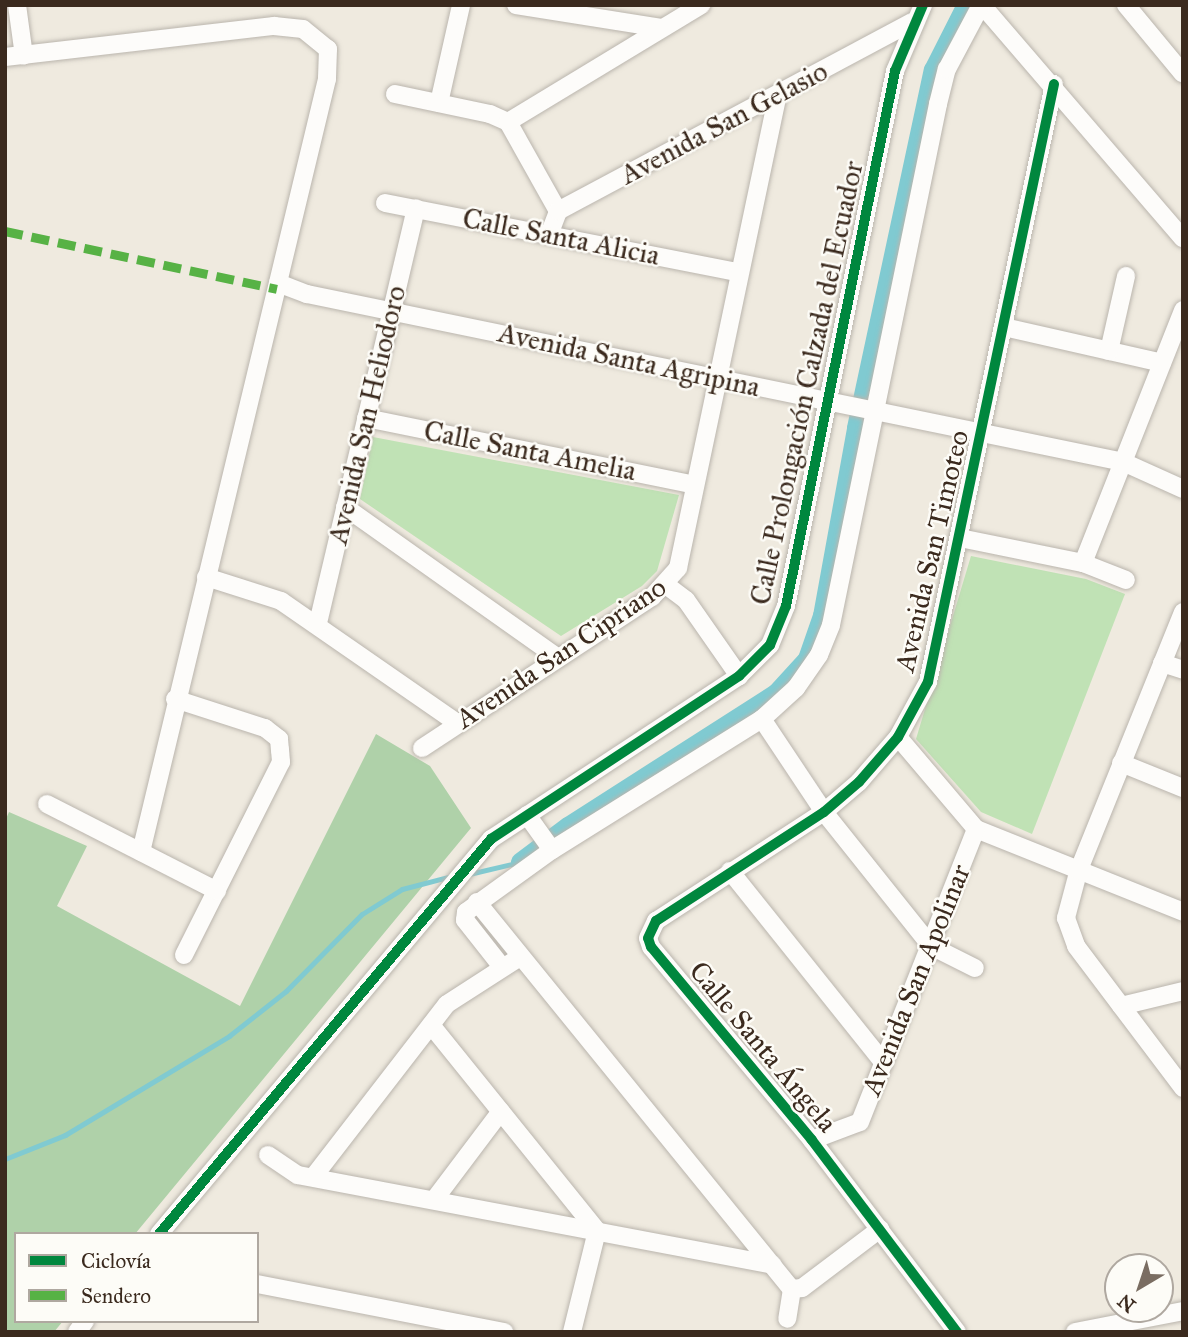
<!DOCTYPE html>
<meta charset="utf-8">
<style>
body{margin:0}
#map{position:relative;width:1188px;height:1337px;overflow:hidden;background:#efeadf;font-family:"IM FELL Great Primer",serif}
div>[style]{position:absolute}
.green>*{inset:0;background:#c0e2b5}
.forest>*{inset:0;background:#afd1a9}
.stream>*{height:5px;margin:-2.5px;padding:0 2.5px;transform-origin:2.5px;border-radius:2.5px;background:#80cad1}
.canal>*{height:18px;margin:-9px;padding:0 9px;transform-origin:9px;border-radius:9px;background:#80cad1}
.roads{filter:drop-shadow(0 0 2px #bab5ad) drop-shadow(0 0 2px #bab5ad)}
.minor>*{height:18px;margin:-9px;padding:0 9px;transform-origin:9px;border-radius:9px;background:#fdfcfa}
.quiet>*{height:9px;margin-top:-4.5px;transform-origin:0;background:repeating-linear-gradient(90deg,#57b245 0 18px,transparent 0 27px)}
.cycleway>*{height:10px;margin:-5px;padding:0 5px;transform-origin:5px;border-radius:5px;background:#00873e}
span{translate:-50% -50%;white-space:nowrap;text-align:center;line-height:1.15;-webkit-text-stroke:5px #fdfcf7;paint-order:stroke}
.street-label{font-size:28px;color:#3b2a1e}
.frame{position:absolute;inset:0;border:7px solid #3b2a1e;pointer-events:none}
.legend{position:absolute;left:14px;top:1232px;width:245px;height:91px;box-sizing:border-box;background:#fdfcf7;border:2px solid #afa8a0;margin:0;padding:9px 12px;list-style:none;font-size:21px;color:#3b2a1e}
.legend li{display:flex;align-items:center;gap:14px;height:35px}
.legend b{width:35px;border:2px solid #afa8a0}
.north{position:absolute;left:1104px;top:1253px;width:70px;height:70px;box-sizing:border-box;background:#fdfcf7;border:2px solid #afa8a0;border-radius:50%;rotate:219deg;font-size:19px;font-weight:700;line-height:28px;text-align:center;color:#3b2a1e}
.north::after{content:'';display:block;margin:auto;width:24px;height:32px;background:#7a6d62;clip-path:polygon(50% 0,100% 100%,50% 72%,0 100%)}
</style>
<div id="map">
<div class="green">
<i style="clip-path:polygon(373px 437px,679px 495px,657px 571px,642px 586px,561px 636px,360px 499px)"></i>
<i style="clip-path:polygon(971px 556px,1086px 579px,1125px 594px,1032px 834px,981px 812px,916px 739px)"></i>
</div>
<div class="forest">
<i style="clip-path:polygon(376px 734px,430px 766px,471px 828px,135px 1234px,16px 1234px,16px 1321px,63px 1321px,54px 1332px,5px 1332px,5px 821px,9px 812px,87px 846px,57px 906px,240px 1006px)"></i>
</div>
<div class="stream">
<i style="left:469px;top:874px;width:52px;rotate:-13.2deg"></i>
<i style="left:5px;top:1159px;width:65px;rotate:-21.8deg"></i>
<i style="left:65px;top:1135px;width:192px;rotate:-31.1deg"></i>
<i style="left:229px;top:1036px;width:73px;rotate:-38.3deg"></i>
<i style="left:286px;top:991px;width:108px;rotate:-45.4deg"></i>
<i style="left:362px;top:914px;width:47px;rotate:-32deg"></i>
<i style="left:402px;top:889px;width:52px;rotate:-14.6deg"></i>
</div>
<div class="canal">
<i style="left:520px;top:862px;width:60px;rotate:-36.9deg"></i>
<i style="left:568px;top:826px;width:247px;rotate:-32.6deg"></i>
<i style="left:776px;top:693px;width:46px;rotate:-47.6deg"></i>
<i style="left:807px;top:659px;width:46px;rotate:-70.8deg"></i>
<i style="left:822px;top:616px;width:191px;rotate:-79.7deg"></i>
<i style="left:856px;top:428px;width:366px;rotate:-77.9deg"></i>
<i style="left:933px;top:70px;width:73px;rotate:-63.1deg"></i>
</div>
<div class="roads">
<div class="minor">
<i style="left:17px;top:5px;width:51px;rotate:82.2deg"></i>
<i style="left:516px;top:5px;width:147px;rotate:9deg"></i>
<i style="left:982px;top:5px;width:308px;rotate:49.3deg"></i>
<i style="left:1126px;top:5px;width:89px;rotate:50.4deg"></i>
<i style="left:5px;top:57px;width:271px;rotate:-6.6deg"></i>
<i style="left:274px;top:26px;width:29px;rotate:6deg"></i>
<i style="left:303px;top:29px;width:32px;rotate:39deg"></i>
<i style="left:328px;top:49px;width:30px;rotate:92deg"></i>
<i style="left:327px;top:79px;width:795px;rotate:103.53deg"></i>
<i style="left:395px;top:94px;width:97px;rotate:11.9deg"></i>
<i style="left:490px;top:114px;width:20px;rotate:24deg"></i>
<i style="left:508px;top:122px;width:102px;rotate:60.7deg"></i>
<i style="left:439px;top:103px;width:100px;rotate:-77.3deg"></i>
<i style="left:508px;top:122px;width:226px;rotate:-31.2deg"></i>
<i style="left:385px;top:203px;width:359px;rotate:11.1deg"></i>
<i style="left:549px;top:235px;width:26px;rotate:-69deg"></i>
<i style="left:558px;top:211px;width:401px;rotate:-28.1deg"></i>
<i style="left:278px;top:283px;width:31px;rotate:21deg"></i>
<i style="left:307px;top:294px;width:833px;rotate:11.63deg"></i>
<i style="left:1123px;top:462px;width:66px;rotate:24.2deg"></i>
<i style="left:1004px;top:327px;width:162px;rotate:12.8deg"></i>
<i style="left:1109px;top:351px;width:77px;rotate:-77.2deg"></i>
<i style="left:366px;top:418px;width:335px;rotate:11.5deg"></i>
<i style="left:345px;top:507px;width:260px;rotate:35.3deg"></i>
<i style="left:960px;top:538px;width:126px;rotate:11.5deg"></i>
<i style="left:1083px;top:563px;width:46px;rotate:21.6deg"></i>
<i style="left:1083px;top:563px;width:272px;rotate:-68.4deg"></i>
<i style="left:206px;top:577px;width:79px;rotate:17.7deg"></i>
<i style="left:281px;top:601px;width:214px;rotate:34.7deg"></i>
<i style="left:666px;top:585px;width:25px;rotate:37deg"></i>
<i style="left:686px;top:600px;width:93px;rotate:55.1deg"></i>
<i style="left:1183px;top:612px;width:277px;rotate:112deg"></i>
<i style="left:1079px;top:869px;width:51px;rotate:104.9deg"></i>
<i style="left:1066px;top:918px;width:30px;rotate:70deg"></i>
<i style="left:1076px;top:946px;width:178px;rotate:53deg"></i>
<i style="left:318px;top:623px;width:426px;rotate:-76.7deg"></i>
<i style="left:1162px;top:663px;width:22px;rotate:18deg"></i>
<i style="left:175px;top:699px;width:95px;rotate:17.9deg"></i>
<i style="left:265px;top:728px;width:18px;rotate:38deg"></i>
<i style="left:279px;top:739px;width:11px;rotate:85deg"></i>
<i style="left:280px;top:750px;width:12px;rotate:85deg"></i>
<i style="left:281px;top:762px;width:216px;rotate:116.7deg"></i>
<i style="left:762px;top:719px;width:112px;rotate:56.3deg"></i>
<i style="left:824px;top:812px;width:171px;rotate:51.4deg"></i>
<i style="left:931px;top:946px;width:49px;rotate:26.6deg"></i>
<i style="left:898px;top:737px;width:121px;rotate:49.7deg"></i>
<i style="left:976px;top:829px;width:223px;rotate:21.8deg"></i>
<i style="left:422px;top:748px;width:275px;rotate:-33.3deg"></i>
<i style="left:652px;top:597px;width:39px;rotate:-48deg"></i>
<i style="left:678px;top:568px;width:484px;rotate:-78.1deg"></i>
<i style="left:1121px;top:763px;width:67px;rotate:22deg"></i>
<i style="left:47px;top:804px;width:191px;rotate:27.1deg"></i>
<i style="left:527px;top:815px;width:43px;rotate:54.5deg"></i>
<i style="left:552px;top:850px;width:248px;rotate:-32deg"></i>
<i style="left:762px;top:719px;width:46px;rotate:-42.4deg"></i>
<i style="left:796px;top:688px;width:40px;rotate:-55.1deg"></i>
<i style="left:819px;top:655px;width:32px;rotate:-68deg"></i>
<i style="left:831px;top:625px;width:532px;rotate:-78.39deg"></i>
<i style="left:938px;top:104px;width:36px;rotate:-76deg"></i>
<i style="left:947px;top:69px;width:72px;rotate:-62deg"></i>
<i style="left:730px;top:871px;width:246px;rotate:51.3deg"></i>
<i style="left:477px;top:902px;width:499px;rotate:50.9deg"></i>
<i style="left:792px;top:1289px;width:30px;rotate:99deg"></i>
<i style="left:502px;top:967px;width:60px;rotate:-128.2deg"></i>
<i style="left:465px;top:920px;width:8px;rotate:-83deg"></i>
<i style="left:466px;top:912px;width:106px;rotate:-35.8deg"></i>
<i style="left:1121px;top:1006px;width:64px;rotate:-13.6deg"></i>
<i style="left:431px;top:1025px;width:265px;rotate:51.1deg"></i>
<i style="left:597px;top:1231px;width:104px;rotate:103.9deg"></i>
<i style="left:812px;top:1140px;width:51px;rotate:-20.6deg"></i>
<i style="left:860px;top:1122px;width:315px;rotate:-68.4deg"></i>
<i style="left:268px;top:1155px;width:36px;rotate:34deg"></i>
<i style="left:298px;top:1175px;width:483px;rotate:10.7deg"></i>
<i style="left:314px;top:1176px;width:217px;rotate:-52.3deg"></i>
<i style="left:447px;top:1004px;width:87px;rotate:-32.8deg"></i>
<i style="left:434px;top:1200px;width:111px;rotate:-53deg"></i>
<i style="left:159px;top:1234px;width:516px;rotate:-49.95deg"></i>
<i style="left:491px;top:839px;width:297px;rotate:-33.3deg"></i>
<i style="left:739px;top:676px;width:44px;rotate:-45deg"></i>
<i style="left:770px;top:645px;width:42px;rotate:-67.7deg"></i>
<i style="left:786px;top:606px;width:546px;rotate:-78.48deg"></i>
<i style="left:895px;top:71px;width:72px;rotate:-67deg"></i>
<i style="left:257px;top:1284px;width:252px;rotate:11deg"></i>
<i style="left:792px;top:1289px;width:10px;rotate:-6deg"></i>
<i style="left:802px;top:1288px;width:98px;rotate:-37.1deg"></i>
<i style="left:77px;top:1332px;width:14px;rotate:-54deg"></i>
<i style="left:957px;top:1332px;width:241px;rotate:-127.1deg"></i>
<i style="left:812px;top:1140px;width:251px;rotate:-129.8deg"></i>
<i style="left:651px;top:947px;width:9px;rotate:-108deg"></i>
<i style="left:648px;top:938px;width:19px;rotate:-65deg"></i>
<i style="left:656px;top:921px;width:200px;rotate:-33deg"></i>
<i style="left:824px;top:812px;width:46px;rotate:-40.6deg"></i>
<i style="left:859px;top:782px;width:60px;rotate:-49.1deg"></i>
<i style="left:898px;top:737px;width:63px;rotate:-61.4deg"></i>
<i style="left:928px;top:682px;width:611px;rotate:-78.1deg"></i>
<i style="left:1075px;top:1332px;width:110px;rotate:-11deg"></i>
</div>
</div>
<div class="quiet">
<i style="left:5px;top:231px;width:278px;rotate:12deg"></i>
</div>
<div class="cycleway">
<i style="left:159px;top:1234px;width:516px;rotate:-49.95deg"></i>
<i style="left:491px;top:839px;width:297px;rotate:-33.3deg"></i>
<i style="left:739px;top:676px;width:44px;rotate:-45deg"></i>
<i style="left:770px;top:645px;width:42px;rotate:-67.7deg"></i>
<i style="left:786px;top:606px;width:546px;rotate:-78.48deg"></i>
<i style="left:895px;top:71px;width:72px;rotate:-67deg"></i>
<i style="left:957px;top:1332px;width:241px;rotate:-127.1deg"></i>
<i style="left:812px;top:1140px;width:251px;rotate:-129.8deg"></i>
<i style="left:651px;top:947px;width:9px;rotate:-108deg"></i>
<i style="left:648px;top:938px;width:19px;rotate:-65deg"></i>
<i style="left:656px;top:921px;width:200px;rotate:-33deg"></i>
<i style="left:824px;top:812px;width:46px;rotate:-40.6deg"></i>
<i style="left:859px;top:782px;width:60px;rotate:-49.1deg"></i>
<i style="left:898px;top:737px;width:63px;rotate:-61.4deg"></i>
<i style="left:928px;top:682px;width:611px;rotate:-78.1deg"></i>
</div>
<div class="street-label">
<span style="left:724px;top:123px;rotate:-28deg">Avenida San Gelasio</span>
<span style="left:561px;top:237px;rotate:11deg">Calle Santa Alicia</span>
<span style="left:629px;top:360px;rotate:12deg">Avenida Santa Agripina</span>
<span style="left:807px;top:383px;rotate:-78deg">Calle Prolongación Calzada del Ecuador</span>
<span style="left:367px;top:415px;rotate:-77deg">Avenida San Heliodoro</span>
<span style="left:530px;top:451px;rotate:11deg">Calle Santa Amelia</span>
<span style="left:932px;top:551px;rotate:-77deg">Avenida San Timoteo</span>
<span style="left:561px;top:653px;rotate:-34deg">Avenida San Cipriano</span>
<span style="left:916px;top:980px;rotate:-68deg">Avenida San Apolinar</span>
<span style="left:763px;top:1047px;rotate:50deg">Calle Santa Ángela</span>
</div>
<div class="frame"></div>
<ul class="legend">
<li><b style="height:9px;background:#00873e"></b>Ciclovía</li>
<li><b style="height:9px;background:#57b245"></b>Sendero</li>
</ul>
<div class="north">N</div>
</div>
